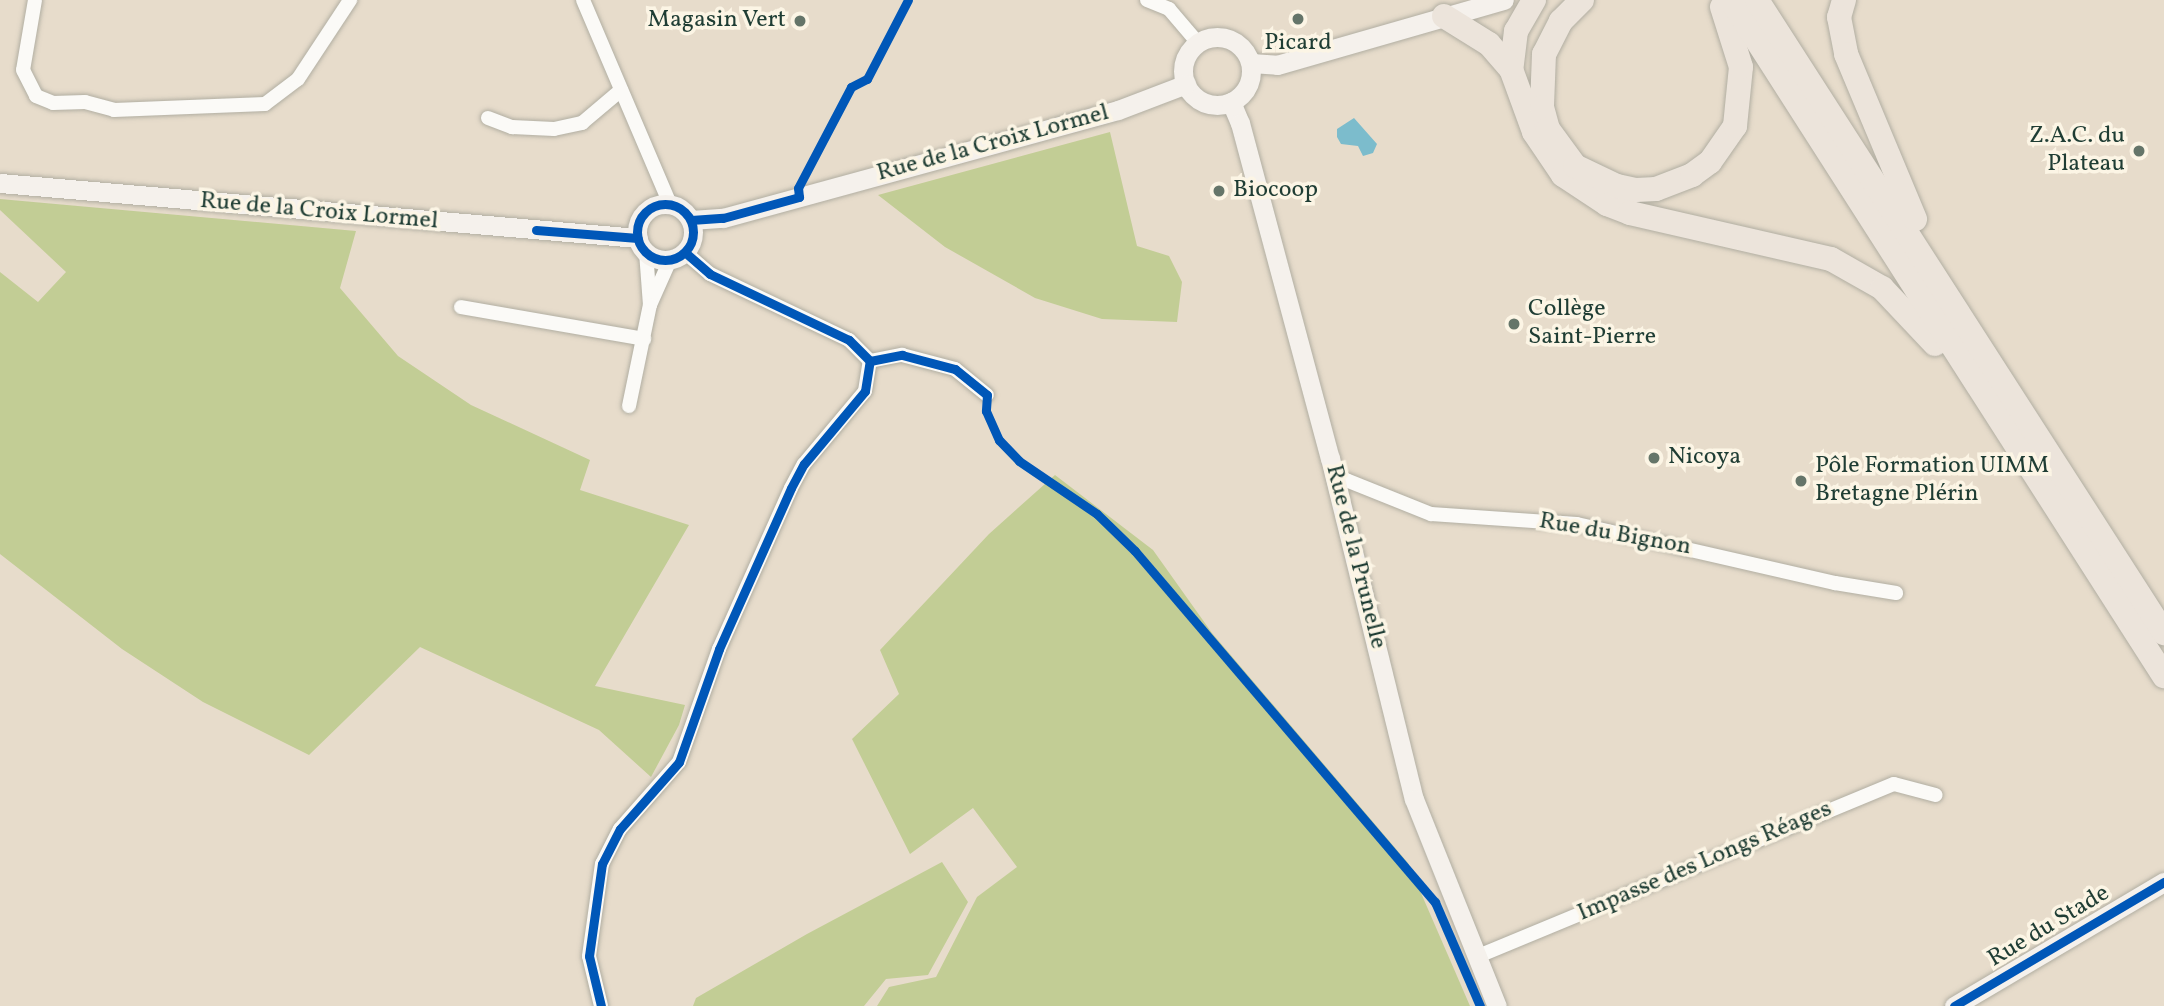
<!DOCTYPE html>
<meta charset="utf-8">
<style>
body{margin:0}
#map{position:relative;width:2164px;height:1006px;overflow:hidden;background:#e7dccb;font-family:Vollkorn,serif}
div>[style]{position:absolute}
.green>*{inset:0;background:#c2cd95}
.water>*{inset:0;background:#7cbccc}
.roads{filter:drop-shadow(0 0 2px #b1aea2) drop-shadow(0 0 2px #b1aea2)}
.street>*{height:14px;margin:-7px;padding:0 7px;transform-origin:7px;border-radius:7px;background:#fbfaf7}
.secondary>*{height:19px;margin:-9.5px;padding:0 9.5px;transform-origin:9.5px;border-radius:9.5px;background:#f5f1ec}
.secondary>.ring{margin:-9.5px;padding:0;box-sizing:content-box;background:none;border:19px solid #f5f1ec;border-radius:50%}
.highway>*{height:24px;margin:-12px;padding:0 12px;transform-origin:12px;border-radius:12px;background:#ece4db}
.cycleway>*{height:9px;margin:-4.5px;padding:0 4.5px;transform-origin:4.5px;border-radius:4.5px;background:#0057b8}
.cycleway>.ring{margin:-4.5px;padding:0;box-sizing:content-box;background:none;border:9px solid #0057b8;border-radius:50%}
.dots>*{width:19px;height:19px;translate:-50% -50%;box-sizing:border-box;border:4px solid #fcf5e5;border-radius:50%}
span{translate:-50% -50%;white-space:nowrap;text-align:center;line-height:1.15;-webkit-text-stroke:7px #fcf5e5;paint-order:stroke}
.poi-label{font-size:24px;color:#1f3d34}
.right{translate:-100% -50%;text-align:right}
.left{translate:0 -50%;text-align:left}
.street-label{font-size:24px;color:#1f3d34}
</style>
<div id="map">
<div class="green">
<i style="clip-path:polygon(1110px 132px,1137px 246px,1169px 256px,1182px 282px,1177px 322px,1102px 319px,1035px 298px,945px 247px,878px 195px)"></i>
<i style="clip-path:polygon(0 199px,356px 231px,340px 288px,398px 356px,471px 405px,590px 460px,580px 490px,689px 525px,595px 686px,685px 705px,679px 725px,651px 777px,599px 730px,420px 647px,309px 755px,203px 702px,122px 649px,0 554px,0 272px,38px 302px,66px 272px,0 210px)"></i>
<i style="clip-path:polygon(1055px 475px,1153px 550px,1212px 633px,1408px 863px,1470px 1006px,877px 1006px,889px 987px,936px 977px,977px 897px,1017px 867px,973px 808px,910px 854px,852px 739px,899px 694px,880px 650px,989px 534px)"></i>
<i style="clip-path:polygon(942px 862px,968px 902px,928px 975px,886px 979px,864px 1006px,693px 1006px,696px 998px,807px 934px)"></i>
</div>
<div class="water">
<i style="clip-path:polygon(1354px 118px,1377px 144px,1373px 153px,1363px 156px,1358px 146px,1341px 144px,1337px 137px,1337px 129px)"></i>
</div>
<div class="roads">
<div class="street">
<i style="left:35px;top:0;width:71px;rotate:99.7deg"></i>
<i style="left:23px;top:70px;width:29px;rotate:63deg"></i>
<i style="left:36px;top:96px;width:18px;rotate:22deg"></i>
<i style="left:53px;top:103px;width:32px;rotate:-2deg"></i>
<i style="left:85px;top:102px;width:30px;rotate:15deg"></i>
<i style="left:114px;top:110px;width:151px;rotate:-2.3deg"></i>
<i style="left:265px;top:104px;width:41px;rotate:-37.1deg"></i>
<i style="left:298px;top:79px;width:95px;rotate:-56.6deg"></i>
<i style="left:583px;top:0;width:222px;rotate:66.9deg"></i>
<i style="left:1147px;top:0;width:24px;rotate:22deg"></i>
<i style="left:1169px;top:9px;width:45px;rotate:49.5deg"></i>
<i style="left:488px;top:118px;width:26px;rotate:21deg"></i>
<i style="left:512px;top:127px;width:42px;rotate:2.7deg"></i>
<i style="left:554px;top:129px;width:29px;rotate:-12deg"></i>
<i style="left:582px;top:123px;width:51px;rotate:-40.2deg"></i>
<i style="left:646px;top:252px;width:53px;rotate:85.7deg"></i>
<i style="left:650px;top:305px;width:49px;rotate:-66deg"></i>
<i style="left:461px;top:307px;width:186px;rotate:9.9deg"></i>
<i style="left:870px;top:361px;width:33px;rotate:-11deg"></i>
<i style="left:902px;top:355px;width:55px;rotate:14.8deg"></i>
<i style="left:955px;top:369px;width:41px;rotate:39.1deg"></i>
<i style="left:629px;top:406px;width:103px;rotate:-78.3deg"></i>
<i style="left:1336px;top:481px;width:10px;rotate:-6deg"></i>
<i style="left:1346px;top:480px;width:92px;rotate:21.8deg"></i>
<i style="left:1431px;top:514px;width:146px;rotate:3.9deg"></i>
<i style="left:1577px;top:524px;width:265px;rotate:12.9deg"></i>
<i style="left:1835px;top:583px;width:62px;rotate:9.3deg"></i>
<i style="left:1476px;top:957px;width:452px;rotate:-22.5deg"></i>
<i style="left:1894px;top:784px;width:43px;rotate:14.7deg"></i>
<i style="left:601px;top:1006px;width:51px;rotate:-103.5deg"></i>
<i style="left:589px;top:956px;width:93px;rotate:-82deg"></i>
<i style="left:602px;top:864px;width:39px;rotate:-63deg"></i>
<i style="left:620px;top:829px;width:89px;rotate:-48.6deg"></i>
<i style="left:679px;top:762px;width:120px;rotate:-70.5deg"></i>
<i style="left:719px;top:649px;width:176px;rotate:-65.9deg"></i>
<i style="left:791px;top:488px;width:27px;rotate:-62deg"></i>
<i style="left:804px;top:464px;width:95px;rotate:-50.1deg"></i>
<i style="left:865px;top:391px;width:30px;rotate:-81deg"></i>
<i style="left:870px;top:361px;width:30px;rotate:-135deg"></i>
<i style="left:849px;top:340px;width:154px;rotate:-154.6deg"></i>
<i style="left:710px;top:274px;width:33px;rotate:-139deg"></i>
</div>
<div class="secondary">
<i class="ring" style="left:1183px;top:37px;width:49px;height:49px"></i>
<i style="left:1251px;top:63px;width:26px;rotate:4deg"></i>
<i style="left:1277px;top:65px;width:236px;rotate:-16deg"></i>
<i style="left:1231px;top:102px;width:23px;rotate:67deg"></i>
<i style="left:1240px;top:123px;width:347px;rotate:75deg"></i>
<i style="left:1330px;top:458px;width:351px;rotate:76.2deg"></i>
<i style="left:1414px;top:799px;width:223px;rotate:68.2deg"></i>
<i style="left:0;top:183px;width:640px;rotate:4.93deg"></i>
<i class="ring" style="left:637px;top:204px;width:37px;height:37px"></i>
<i style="left:691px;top:220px;width:32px;rotate:-4deg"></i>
<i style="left:723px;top:218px;width:409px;rotate:-15.3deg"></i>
<i style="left:1118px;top:110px;width:73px;rotate:-20.9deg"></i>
<i style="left:1954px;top:1006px;width:244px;rotate:-30.6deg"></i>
</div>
<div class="highway">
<i style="left:1534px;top:0;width:36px;rotate:120deg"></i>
<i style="left:1516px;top:31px;width:38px;rotate:97deg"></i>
<i style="left:1511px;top:69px;width:67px;rotate:69.9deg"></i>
<i style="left:1534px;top:132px;width:52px;rotate:56deg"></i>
<i style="left:1563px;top:175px;width:53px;rotate:33.4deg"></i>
<i style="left:1607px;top:204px;width:25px;rotate:21deg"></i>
<i style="left:1630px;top:213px;width:206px;rotate:12.9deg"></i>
<i style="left:1831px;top:259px;width:59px;rotate:29.6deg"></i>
<i style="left:1882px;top:288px;width:77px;rotate:46.6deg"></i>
<i style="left:1582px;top:0;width:30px;rotate:135deg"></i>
<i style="left:1561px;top:21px;width:37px;rotate:117deg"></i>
<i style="left:1544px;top:54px;width:53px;rotate:92.2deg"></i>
<i style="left:1542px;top:107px;width:23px;rotate:75deg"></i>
<i style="left:1548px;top:129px;width:46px;rotate:53.9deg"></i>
<i style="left:1575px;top:166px;width:47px;rotate:25.5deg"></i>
<i style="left:1617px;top:186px;width:19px;rotate:12deg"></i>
<i style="left:1636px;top:190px;width:20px;rotate:-3deg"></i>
<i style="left:1656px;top:189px;width:39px;rotate:-21deg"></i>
<i style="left:1692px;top:175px;width:22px;rotate:-36deg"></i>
<i style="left:1710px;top:162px;width:44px;rotate:-55.2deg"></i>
<i style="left:1735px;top:126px;width:59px;rotate:-84.2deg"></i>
<i style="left:1741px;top:67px;width:63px;rotate:-107.6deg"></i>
<i style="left:1731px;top:0;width:803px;rotate:57.36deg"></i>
<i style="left:1757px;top:0;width:753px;rotate:57.26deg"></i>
<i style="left:1844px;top:0;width:18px;rotate:106deg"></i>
<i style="left:1839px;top:17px;width:38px;rotate:79deg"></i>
<i style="left:1846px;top:54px;width:179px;rotate:67.3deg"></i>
<i style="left:1444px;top:16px;width:53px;rotate:31.9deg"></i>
<i style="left:1489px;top:44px;width:33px;rotate:49deg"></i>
</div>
</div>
<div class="cycleway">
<i class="ring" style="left:637px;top:204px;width:47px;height:47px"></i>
<i style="left:691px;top:220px;width:32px;rotate:-4deg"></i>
<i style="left:723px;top:218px;width:79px;rotate:-15.4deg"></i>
<i style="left:799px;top:197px;width:9px;rotate:-96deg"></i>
<i style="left:798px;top:188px;width:114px;rotate:-62.3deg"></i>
<i style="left:851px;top:87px;width:18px;rotate:-27deg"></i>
<i style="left:867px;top:79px;width:89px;rotate:-62.6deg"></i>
<i style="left:536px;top:230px;width:102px;rotate:4.5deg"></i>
<i style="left:870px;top:361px;width:33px;rotate:-11deg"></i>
<i style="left:902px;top:355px;width:55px;rotate:14.8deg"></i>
<i style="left:955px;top:369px;width:41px;rotate:39.1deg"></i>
<i style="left:987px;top:395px;width:16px;rotate:94deg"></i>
<i style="left:986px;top:411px;width:32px;rotate:66deg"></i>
<i style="left:999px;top:440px;width:29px;rotate:46deg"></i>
<i style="left:1019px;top:461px;width:94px;rotate:34.2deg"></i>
<i style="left:1097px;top:514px;width:53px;rotate:44.2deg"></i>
<i style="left:1135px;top:551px;width:462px;rotate:49.5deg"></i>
<i style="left:1435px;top:902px;width:113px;rotate:66.6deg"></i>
<i style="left:601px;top:1006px;width:51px;rotate:-103.5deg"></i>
<i style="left:589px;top:956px;width:93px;rotate:-82deg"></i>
<i style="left:602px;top:864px;width:39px;rotate:-63deg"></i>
<i style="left:620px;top:829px;width:89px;rotate:-48.6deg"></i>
<i style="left:679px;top:762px;width:120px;rotate:-70.5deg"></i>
<i style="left:719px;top:649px;width:176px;rotate:-65.9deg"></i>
<i style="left:791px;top:488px;width:27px;rotate:-62deg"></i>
<i style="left:804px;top:464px;width:95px;rotate:-50.1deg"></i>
<i style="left:865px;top:391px;width:30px;rotate:-81deg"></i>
<i style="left:870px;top:361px;width:30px;rotate:-135deg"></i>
<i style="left:849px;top:340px;width:154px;rotate:-154.6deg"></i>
<i style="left:710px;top:274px;width:33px;rotate:-139deg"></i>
<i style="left:1954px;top:1006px;width:244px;rotate:-30.6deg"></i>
</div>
<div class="dots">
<i style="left:1298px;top:19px;background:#657569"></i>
<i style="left:800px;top:21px;background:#657569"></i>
<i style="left:2139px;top:151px;background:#657569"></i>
<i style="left:1219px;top:191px;background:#657569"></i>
<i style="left:1514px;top:324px;background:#657569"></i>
<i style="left:1654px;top:458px;background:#657569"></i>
<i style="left:1801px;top:481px;background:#657569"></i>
</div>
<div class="poi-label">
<span class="right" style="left:786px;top:21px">Magasin Vert</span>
<span style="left:1298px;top:44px">Picard</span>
<span class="right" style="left:2125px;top:151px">Z.A.C. du<br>Plateau</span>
<span class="left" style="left:1233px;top:191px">Biocoop</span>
<span class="left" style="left:1528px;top:324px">Collège<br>Saint-Pierre</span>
<span class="left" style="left:1668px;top:458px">Nicoya</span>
<span class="left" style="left:1815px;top:481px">Pôle Formation UIMM<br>Bretagne Plérin</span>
</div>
<div class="street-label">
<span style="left:993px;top:144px;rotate:-15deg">Rue de la Croix Lormel</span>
<span style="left:319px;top:212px;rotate:5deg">Rue de la Croix Lormel</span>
<span style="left:1615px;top:535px;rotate:10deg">Rue du Bignon</span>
<span style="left:1355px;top:557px;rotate:76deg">Rue de la Prunelle</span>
<span style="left:1705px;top:862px;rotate:-23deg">Impasse des Longs Réages</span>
<span style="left:2049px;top:927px;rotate:-31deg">Rue du Stade</span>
</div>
</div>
